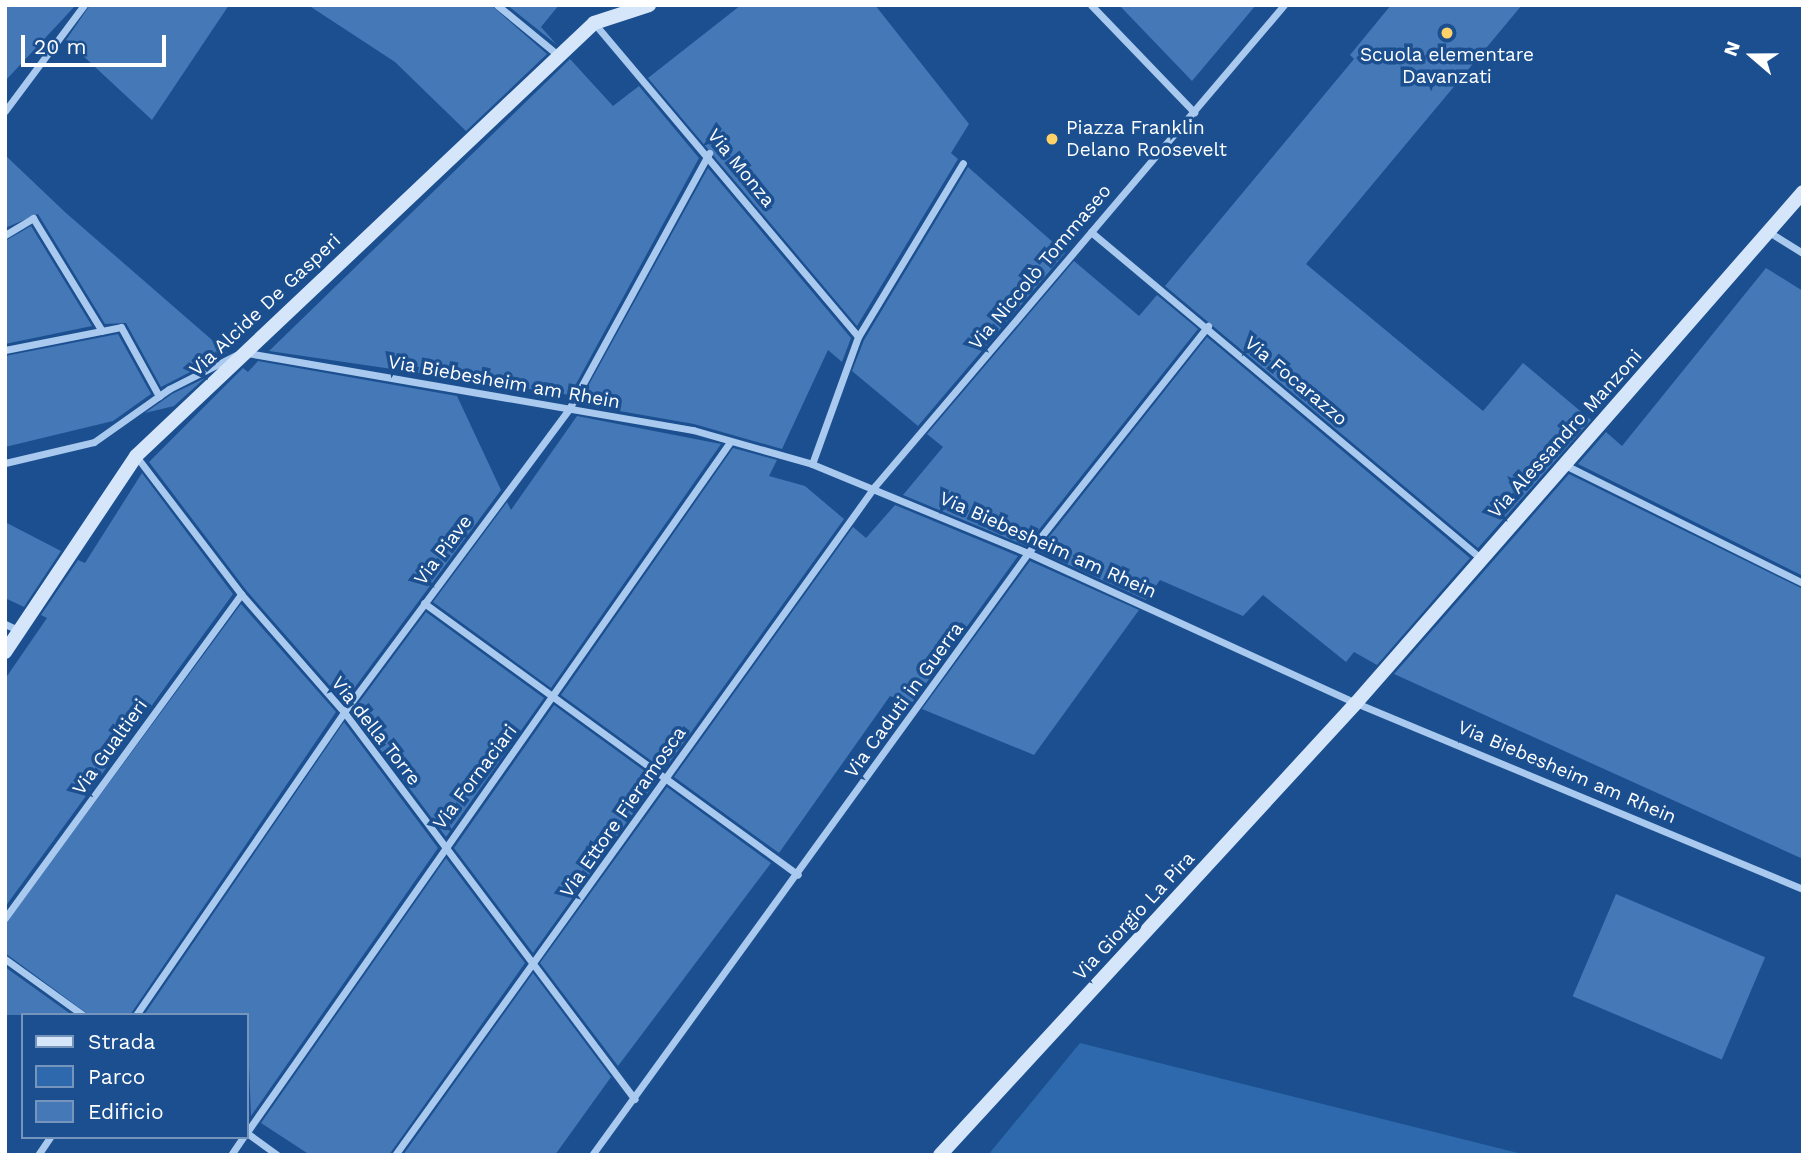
<!DOCTYPE html>
<meta charset="utf-8">
<style>
body{margin:0}
#map{position:relative;width:1808px;height:1160px;overflow:hidden;background:#1b4f8f;font-family:"Work Sans",sans-serif}
div>[style]{position:absolute}
.green>*{inset:0;background:#2e69ad}
.building>*{inset:0;background:#4478b7;transform-origin:0 0}
.street>*{height:7px;margin:-3.5px;padding:0 3.5px;transform-origin:3.5px;border-radius:3.5px;background:#a9c9ee}
.secondary>*{height:14px;margin:-7px;padding:0 7px;transform-origin:7px;border-radius:7px;background:#d6e6fa}
.dots>*{width:19px;height:19px;translate:-50% -50%;box-sizing:border-box;border:4px solid #1b4f8f;border-radius:50%}
span{translate:-50% -50%;white-space:nowrap;text-align:center;line-height:1.15;-webkit-text-stroke:7px #1b4f8f;paint-order:stroke}
.poi-label{font-size:19px;color:#fff}
.left{translate:0 -50%;text-align:left}
.street-label{font-size:19px;color:#fff}
.frame{position:absolute;inset:0;border:7px solid #fff;pointer-events:none}
.legend{position:absolute;left:21px;top:1013px;width:228px;height:126px;box-sizing:border-box;background:#1b4f8f;border:2px solid #7695bc;margin:0;padding:9px 12px;list-style:none;font-size:21px;color:#fff}
.legend li{display:flex;align-items:center;gap:14px;height:35px}
.legend b{width:35px;border:2px solid #7695bc}
.north{position:absolute;left:1717px;top:21px;width:70px;height:70px;-webkit-text-stroke:5px #1b4f8f;paint-order:stroke;rotate:290deg;font-size:19px;font-weight:700;line-height:28px;text-align:center;color:#fff}
.north::after{content:'';display:block;margin:auto;width:24px;height:32px;background:#fff;clip-path:polygon(50% 0,100% 100%,50% 72%,0 100%)}
.scale{position:absolute;left:21px;top:35px;width:145px;height:32px;box-sizing:border-box;border:4px solid #fff;border-top:0;padding-left:9px;font-size:21px;line-height:24px;white-space:nowrap;color:#fff;-webkit-text-stroke:5px #1b4f8f;paint-order:stroke}
</style>
<div id="map">
<div class="green">
<i style="clip-path:polygon(1080px 1043px,1526px 1155px,988px 1155px)"></i>
</div>
<div class="building">
<i style="clip-path:polygon(5px 5px,76px 5px,5px 81px)"></i>
<i style="clip-path:polygon(90px 5px,229px 5px,152px 120px,66px 40px)"></i>
<i style="clip-path:polygon(308px 5px,491px 5px,547px 54px,466px 131px,395px 62px)"></i>
<i style="clip-path:polygon(507px 5px,559px 5px,541px 27px,557px 45px)"></i>
<i style="clip-path:polygon(741px 5px,875px 5px,969px 124px,951px 153px,958px 159px,857px 326px,648px 78px)"></i>
<i style="clip-path:polygon(1119px 5px,1256px 5px,1192px 81px)"></i>
<i style="clip-path:polygon(1391px 5px,1522px 5px,1306px 264px,1483px 411px,1523px 363px,1591px 420px,1478px 548px,1165px 286px,1354px 59px,1350px 55px)"></i>
<i style="clip-path:polygon(570px 59px,613px 106px,639px 86px,699px 158px,570px 395px,269px 351px)"></i>
<i style="clip-path:polygon(5px 155px,66px 213px,227px 353px,161px 387px,126px 323px,105px 324px,38px 214px,5px 228px)"></i>
<i style="clip-path:polygon(968px 167px,1065px 253px,918px 426px,852px 371px,864px 340px)"></i>
<i style="clip-path:polygon(708px 168px,851px 338px,842px 362px,828px 350px,782px 449px,694px 424px,585px 405px,590px 399px,582px 397px)"></i>
<i style="clip-path:polygon(31px 226px,92px 326px,5px 344px,5px 241px)"></i>
<i style="clip-path:polygon(1074px 261px,1139px 316px,1157px 295px,1198px 329px,1026px 546px,903px 495px,943px 447px,927px 434px)"></i>
<i style="clip-path:polygon(1766px 268px,1803px 291px,1803px 576px,1578px 464px,1606px 432px,1622px 446px)"></i>
<i style="clip-path:polygon(118px 334px,151px 394px,113px 421px,5px 447px,5px 356px)"></i>
<i style="clip-path:polygon(1207px 337px,1470px 558px,1377px 665px,1354px 652px,1346px 662px,1263px 595px,1243px 616px,1160px 580px,1146px 600px,1038px 551px)"></i>
<i style="clip-path:polygon(258px 361px,457px 396px,501px 490px,344px 702px,246px 590px,149px 462px,243px 368px,248px 372px)"></i>
<i style="clip-path:polygon(205px 378px,174px 406px,145px 413px,172px 394px)"></i>
<i style="clip-path:polygon(577px 416px,721px 444px,551px 688px,433px 602px,507px 502px,511px 510px)"></i>
<i style="clip-path:polygon(733px 448px,777px 460px,769px 476px,805px 486px,844px 519px,664px 770px,561px 695px)"></i>
<i style="clip-path:polygon(142px 473px,233px 594px,5px 907px,5px 679px,47px 618px,41px 615px,78px 560px,85px 563px)"></i>
<i style="clip-path:polygon(1569px 474px,1803px 589px,1803px 859px,1394px 674px)"></i>
<i style="clip-path:polygon(895px 505px,1018px 556px,911px 704px,890px 696px,779px 853px,674px 777px,853px 527px,866px 538px)"></i>
<i style="clip-path:polygon(5px 522px,61px 551px,24px 607px,5px 598px)"></i>
<i style="clip-path:polygon(1030px 561px,1139px 610px,1034px 755px,922px 709px)"></i>
<i style="clip-path:polygon(241px 604px,336px 712px,130px 1015px,89px 1015px,5px 953px,5px 924px)"></i>
<i style="clip-path:polygon(426px 612px,544px 698px,446px 837px,352px 712px)"></i>
<i style="clip-path:polygon(554px 705px,657px 780px,533px 953px,454px 848px)"></i>
<i style="clip-path:polygon(344px 722px,438px 848px,251px 1116px,247px 1015px,144px 1015px)"></i>
<i style="clip-path:polygon(667px 787px,771px 863px,618px 1066px,540px 963px)"></i>
<i style="clip-path:polygon(446px 858px,525px 963px,389px 1155px,310px 1155px,261px 1123px)"></i>
<i style="left:1616px;top:894px;width:162px;height:111px;rotate:23deg"></i>
<i style="clip-path:polygon(5px 967px,72px 1015px,5px 1015px)"></i>
<i style="clip-path:polygon(533px 973px,611px 1077px,555px 1155px,403px 1155px)"></i>
</div>
<div class="street">
<i style="left:497px;top:5px;width:80px;rotate:39.4deg"></i>
<i style="left:1091px;top:5px;width:149px;rotate:46.1deg"></i>
<i style="left:594px;top:23px;width:410px;rotate:49.9deg"></i>
<i style="left:5px;top:111px;width:132px;rotate:-53.3deg"></i>
<i style="left:1091px;top:232px;width:505px;rotate:39.94deg"></i>
<i style="left:1769px;top:232px;width:40px;rotate:32deg"></i>
<i style="left:5px;top:235px;width:33px;rotate:-31deg"></i>
<i style="left:33px;top:218px;width:132px;rotate:58.6deg"></i>
<i style="left:5px;top:350px;width:118px;rotate:-11.2deg"></i>
<i style="left:121px;top:327px;width:79px;rotate:61.2deg"></i>
<i style="left:247px;top:353px;width:453px;rotate:9.8deg"></i>
<i style="left:693px;top:430px;width:124px;rotate:15.9deg"></i>
<i style="left:812px;top:464px;width:234px;rotate:22.4deg"></i>
<i style="left:1028px;top:553px;width:361px;rotate:24.6deg"></i>
<i style="left:1356px;top:703px;width:484px;rotate:22.6deg"></i>
<i style="left:136px;top:456px;width:173px;rotate:52.7deg"></i>
<i style="left:241px;top:594px;width:157px;rotate:48.9deg"></i>
<i style="left:344px;top:712px;width:484px;rotate:53.1deg"></i>
<i style="left:5px;top:463px;width:91px;rotate:-13.3deg"></i>
<i style="left:94px;top:442px;width:92px;rotate:-35.2deg"></i>
<i style="left:169px;top:389px;width:75px;rotate:-26.9deg"></i>
<i style="left:812px;top:464px;width:135px;rotate:-70.1deg"></i>
<i style="left:858px;top:337px;width:203px;rotate:-58.9deg"></i>
<i style="left:1567px;top:466px;width:263px;rotate:26.4deg"></i>
<i style="left:424px;top:603px;width:462px;rotate:36deg"></i>
<i style="left:5px;top:624px;width:17px;rotate:25deg"></i>
<i style="left:5px;top:918px;width:401px;rotate:-53.9deg"></i>
<i style="left:5px;top:959px;width:96px;rotate:35.7deg"></i>
<i style="left:136px;top:1015px;width:368px;rotate:-55.5deg"></i>
<i style="left:344px;top:712px;width:377px;rotate:-53.4deg"></i>
<i style="left:569px;top:409px;width:292px;rotate:-61.3deg"></i>
<i style="left:247px;top:1132px;width:842px;rotate:-55.01deg"></i>
<i style="left:247px;top:1133px;width:37px;rotate:36deg"></i>
<i style="left:38px;top:1155px;width:22px;rotate:-56deg"></i>
<i style="left:231px;top:1155px;width:22px;rotate:-56deg"></i>
<i style="left:395px;top:1155px;width:823px;rotate:-54.34deg"></i>
<i style="left:875px;top:486px;width:631px;rotate:-49.63deg"></i>
<i style="left:592px;top:1155px;width:743px;rotate:-54.09deg"></i>
<i style="left:1028px;top:553px;width:290px;rotate:-51.6deg"></i>
</div>
<div class="secondary">
<i style="left:5px;top:652px;width:236px;rotate:-56.2deg"></i>
<i style="left:136px;top:456px;width:630px;rotate:-43.39deg"></i>
<i style="left:594px;top:23px;width:58px;rotate:-18.1deg"></i>
<i style="left:940px;top:1155px;width:614px;rotate:-47.37deg"></i>
<i style="left:1356px;top:703px;width:679px;rotate:-48.82deg"></i>
</div>
<div class="dots">
<i style="left:1447px;top:33px;background:#ffd166"></i>
<i style="left:1052px;top:139px;background:#ffd166"></i>
</div>
<div class="poi-label">
<span style="left:1447px;top:66px">Scuola elementare<br>Davanzati</span>
<span class="left" style="left:1066px;top:139px">Piazza Franklin<br>Delano Roosevelt</span>
</div>
<div class="street-label">
<span style="left:741px;top:168px;rotate:51deg">Via Monza</span>
<span style="left:1040px;top:267px;rotate:-50deg">Via Niccolò Tommaseo</span>
<span style="left:265px;top:305px;rotate:-43deg">Via Alcide De Gasperi</span>
<span style="left:1296px;top:381px;rotate:40deg">Via Focarazzo</span>
<span style="left:504px;top:382px;rotate:10deg">Via Biebesheim am Rhein</span>
<span style="left:1565px;top:434px;rotate:-48deg">Via Alessandro Manzoni</span>
<span style="left:1048px;top:545px;rotate:24deg">Via Biebesheim am Rhein</span>
<span style="left:443px;top:550px;rotate:-53deg">Via Piave</span>
<span style="left:904px;top:700px;rotate:-54deg">Via Caduti in Guerra</span>
<span style="left:376px;top:731px;rotate:52deg">Via della Torre</span>
<span style="left:110px;top:747px;rotate:-54deg">Via Gualtieri</span>
<span style="left:1567px;top:772px;rotate:23deg">Via Biebesheim am Rhein</span>
<span style="left:475px;top:777px;rotate:-53deg">Via Fornaciari</span>
<span style="left:623px;top:812px;rotate:-55deg">Via Ettore Fieramosca</span>
<span style="left:1134px;top:916px;rotate:-47deg">Via Giorgio La Pira</span>
</div>
<div class="frame"></div>
<ul class="legend">
<li><b style="height:9px;background:#d6e6fa"></b>Strada</li>
<li><b style="height:19px;background:#2e69ad"></b>Parco</li>
<li><b style="height:19px;background:#4478b7"></b>Edificio</li>
</ul>
<div class="north">N</div>
<div class="scale">20 m</div>
</div>
